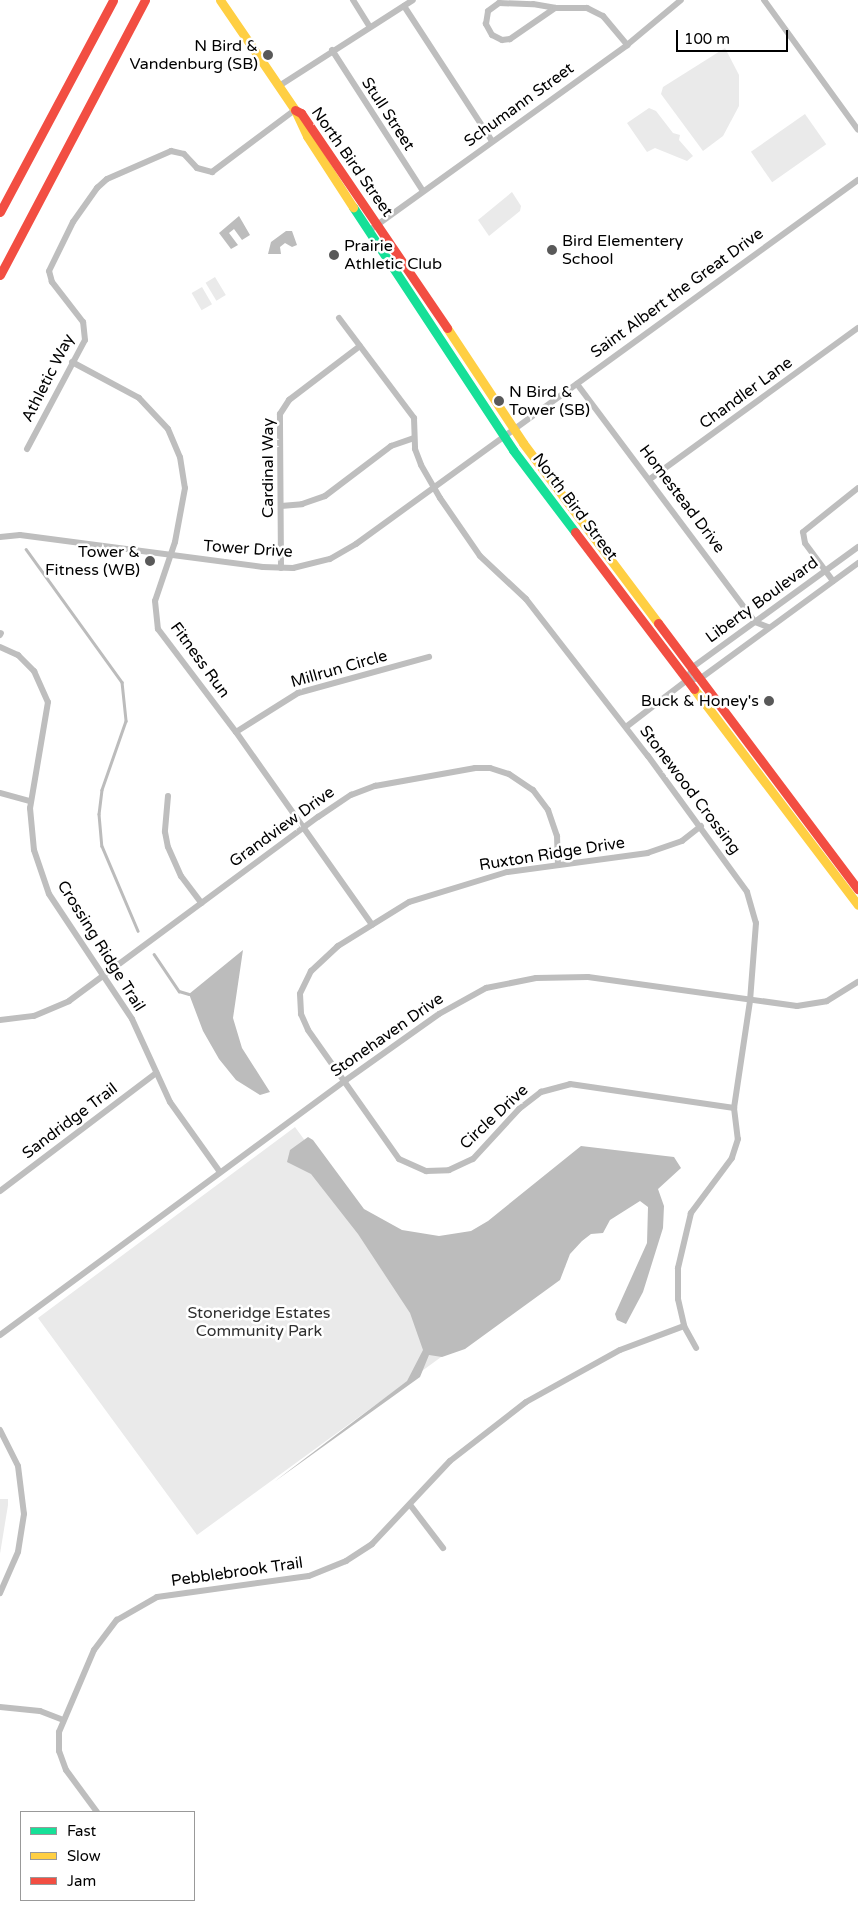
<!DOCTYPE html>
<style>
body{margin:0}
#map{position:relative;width:858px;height:1921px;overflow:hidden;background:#fff;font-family:"Varela Round",sans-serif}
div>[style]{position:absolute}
.green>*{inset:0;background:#eaeaea;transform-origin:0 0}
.water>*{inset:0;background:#bcbcbc}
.stream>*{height:2.5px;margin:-1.25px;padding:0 1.25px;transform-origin:1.25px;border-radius:1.25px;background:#bcbcbc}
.street>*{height:6px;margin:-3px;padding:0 3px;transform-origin:3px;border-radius:3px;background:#bebebe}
.fast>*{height:9px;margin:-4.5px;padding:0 4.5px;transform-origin:4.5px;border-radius:4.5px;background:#16e098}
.slow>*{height:9px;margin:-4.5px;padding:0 4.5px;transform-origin:4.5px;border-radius:4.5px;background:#ffcf43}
.jam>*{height:9px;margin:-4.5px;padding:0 4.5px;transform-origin:4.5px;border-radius:4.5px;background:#f24e42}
.dots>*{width:14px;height:14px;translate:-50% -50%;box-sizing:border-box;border:2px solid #fff;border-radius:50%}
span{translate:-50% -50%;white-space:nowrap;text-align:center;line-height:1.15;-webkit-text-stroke:5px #fff;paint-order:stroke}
.poi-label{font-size:16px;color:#000}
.right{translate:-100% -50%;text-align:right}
.left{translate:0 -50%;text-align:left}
.street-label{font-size:16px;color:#000}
.park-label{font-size:16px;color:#303030}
.legend{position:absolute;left:20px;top:1811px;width:175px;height:90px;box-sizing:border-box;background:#fff;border:1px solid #999;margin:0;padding:6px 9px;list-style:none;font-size:15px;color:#000}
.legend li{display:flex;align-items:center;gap:10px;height:25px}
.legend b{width:25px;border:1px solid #999}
.scale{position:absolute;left:676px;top:30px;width:112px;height:22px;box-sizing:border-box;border:2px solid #000;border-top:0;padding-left:6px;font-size:15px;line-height:18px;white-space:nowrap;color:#000;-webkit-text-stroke:4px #fff;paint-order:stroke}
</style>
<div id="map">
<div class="green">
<i style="clip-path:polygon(725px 48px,739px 75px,739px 106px,723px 136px,703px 151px,661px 94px,663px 87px)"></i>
<i style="clip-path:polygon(649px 108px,656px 111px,673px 133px,680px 135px,679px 140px,693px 156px,687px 161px,655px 148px,647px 152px,627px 123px)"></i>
<i style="left:805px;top:114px;width:37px;height:66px;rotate:55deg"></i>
<i style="clip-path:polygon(512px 192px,521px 206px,520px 211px,489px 236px,478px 220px)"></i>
<i style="left:215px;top:277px;width:21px;height:11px;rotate:59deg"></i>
<i style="left:202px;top:287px;width:20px;height:12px;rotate:60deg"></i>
<i style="clip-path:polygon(295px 1127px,410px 1285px,566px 1266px,197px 1535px,38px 1318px)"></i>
<i style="clip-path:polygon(0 1499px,8px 1499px,8px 1505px,0 1554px)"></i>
</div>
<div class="water">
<i style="clip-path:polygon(239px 216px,250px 235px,242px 240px,234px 229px,229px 233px,238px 245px,231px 249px,219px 233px)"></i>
<i style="clip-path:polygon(286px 231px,292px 231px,297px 245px,292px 247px,285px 243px,280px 247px,281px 254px,268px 254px,271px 242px)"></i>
<i style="clip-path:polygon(243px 950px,233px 1018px,242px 1048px,270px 1092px,260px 1095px,236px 1080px,219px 1059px,203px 1031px,189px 994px)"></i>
<i style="clip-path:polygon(308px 1137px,313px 1140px,364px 1209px,402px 1230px,439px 1236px,471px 1231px,488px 1221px,581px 1146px,674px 1157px,681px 1168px,658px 1189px,664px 1206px,663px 1228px,643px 1292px,626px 1324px,617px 1320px,615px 1314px,647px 1243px,648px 1207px,640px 1201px,610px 1220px,603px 1233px,591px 1234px,582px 1241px,570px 1254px,560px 1280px,465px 1349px,442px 1357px,429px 1355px,420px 1377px,274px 1482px,407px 1381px,423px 1350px,410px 1313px,358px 1234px,311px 1174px,287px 1162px,290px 1150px)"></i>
</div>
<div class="stream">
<i style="left:26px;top:549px;width:164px;rotate:54.2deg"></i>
<i style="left:122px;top:682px;width:39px;rotate:84deg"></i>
<i style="left:126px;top:721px;width:73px;rotate:109.2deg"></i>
<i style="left:102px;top:790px;width:24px;rotate:97deg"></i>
<i style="left:99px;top:814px;width:32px;rotate:85deg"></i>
<i style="left:102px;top:846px;width:92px;rotate:67deg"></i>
<i style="left:154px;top:954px;width:45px;rotate:56deg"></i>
<i style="left:179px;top:991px;width:10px;rotate:17deg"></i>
</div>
<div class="street">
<i style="left:353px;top:0;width:32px;rotate:58deg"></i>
<i style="left:764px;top:0;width:160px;rotate:54.1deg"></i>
<i style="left:499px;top:3px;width:34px;rotate:2deg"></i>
<i style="left:533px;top:4px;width:22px;rotate:10deg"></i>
<i style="left:555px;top:8px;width:55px;rotate:145.4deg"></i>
<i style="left:510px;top:39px;width:8px;rotate:173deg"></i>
<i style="left:502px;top:40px;width:11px;rotate:-153deg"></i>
<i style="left:492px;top:35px;width:13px;rotate:-119deg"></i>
<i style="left:486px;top:24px;width:13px;rotate:-81deg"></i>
<i style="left:488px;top:11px;width:14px;rotate:-36deg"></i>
<i style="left:404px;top:6px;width:161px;rotate:56.9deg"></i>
<i style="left:555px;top:8px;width:32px"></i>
<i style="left:587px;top:8px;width:18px;rotate:27deg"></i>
<i style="left:603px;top:16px;width:38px;rotate:50deg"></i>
<i style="left:332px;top:50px;width:168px;rotate:57.2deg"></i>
<i style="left:279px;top:86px;width:159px;rotate:-32.7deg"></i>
<i style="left:370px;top:230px;width:317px;rotate:-35.7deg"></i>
<i style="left:627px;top:45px;width:70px;rotate:-39.8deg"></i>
<i style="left:339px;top:318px;width:125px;rotate:53.1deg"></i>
<i style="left:414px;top:418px;width:31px;rotate:88deg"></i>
<i style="left:415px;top:449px;width:17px;rotate:69deg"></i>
<i style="left:421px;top:465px;width:38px;rotate:60deg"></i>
<i style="left:440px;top:498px;width:70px;rotate:55.4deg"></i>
<i style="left:480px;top:556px;width:63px;rotate:43.1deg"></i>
<i style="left:526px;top:599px;width:199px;rotate:52.2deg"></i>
<i style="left:648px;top:756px;width:168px;rotate:53.9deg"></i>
<i style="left:747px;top:892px;width:32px;rotate:74deg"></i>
<i style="left:756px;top:923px;width:78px;rotate:94.4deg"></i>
<i style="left:750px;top:1001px;width:108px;rotate:98.5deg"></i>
<i style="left:734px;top:1108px;width:31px;rotate:83deg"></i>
<i style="left:738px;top:1139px;width:20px;rotate:108deg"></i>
<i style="left:732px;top:1158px;width:69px;rotate:126.7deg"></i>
<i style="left:691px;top:1213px;width:57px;rotate:103.3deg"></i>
<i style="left:678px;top:1268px;width:31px;rotate:90deg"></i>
<i style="left:678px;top:1299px;width:28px;rotate:77deg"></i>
<i style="left:684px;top:1326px;width:25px;rotate:61deg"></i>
<i style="left:72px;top:362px;width:76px;rotate:28.2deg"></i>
<i style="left:139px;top:398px;width:42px;rotate:46.9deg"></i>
<i style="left:168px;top:429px;width:30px;rotate:67deg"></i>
<i style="left:180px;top:457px;width:31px;rotate:81deg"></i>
<i style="left:185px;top:488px;width:55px;rotate:100.5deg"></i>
<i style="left:175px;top:542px;width:62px;rotate:108.7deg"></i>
<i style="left:155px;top:601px;width:28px;rotate:84deg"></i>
<i style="left:158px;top:629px;width:129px;rotate:52.9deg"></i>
<i style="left:236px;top:732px;width:236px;rotate:54.8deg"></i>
<i style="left:577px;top:384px;width:297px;rotate:53.2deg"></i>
<i style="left:755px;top:622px;width:14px;rotate:21deg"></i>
<i style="left:27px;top:449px;width:123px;rotate:-62deg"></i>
<i style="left:85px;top:340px;width:18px;rotate:-96deg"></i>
<i style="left:83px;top:322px;width:51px;rotate:-127.8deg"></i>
<i style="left:52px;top:282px;width:11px;rotate:-105deg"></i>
<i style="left:49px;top:271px;width:55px;rotate:-63.9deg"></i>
<i style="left:73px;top:222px;width:42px;rotate:-54.8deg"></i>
<i style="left:97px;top:188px;width:13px;rotate:-42deg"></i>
<i style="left:107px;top:179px;width:70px;rotate:-23.6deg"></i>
<i style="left:171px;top:151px;width:13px;rotate:13deg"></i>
<i style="left:184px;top:154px;width:19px;rotate:47deg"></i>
<i style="left:197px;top:168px;width:16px;rotate:15deg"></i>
<i style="left:212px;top:172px;width:104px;rotate:-36.8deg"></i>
<i style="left:650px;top:479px;width:257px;rotate:-36deg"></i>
<i style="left:281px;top:506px;width:21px;rotate:-5deg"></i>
<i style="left:302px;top:504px;width:24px;rotate:-19deg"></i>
<i style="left:325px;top:496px;width:83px;rotate:-37.1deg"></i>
<i style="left:391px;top:446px;width:24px;rotate:-19deg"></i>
<i style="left:0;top:537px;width:20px;rotate:-6deg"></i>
<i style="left:20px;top:535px;width:245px;rotate:7.5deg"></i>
<i style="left:263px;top:567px;width:30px;rotate:2deg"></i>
<i style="left:293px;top:568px;width:38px;rotate:-14deg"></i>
<i style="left:330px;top:559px;width:30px;rotate:-30deg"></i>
<i style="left:356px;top:544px;width:620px;rotate:-35.95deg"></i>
<i style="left:858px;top:547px;width:204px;rotate:144deg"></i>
<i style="left:693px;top:667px;width:14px;rotate:115deg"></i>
<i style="left:687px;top:680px;width:14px;rotate:-8deg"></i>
<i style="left:701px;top:678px;width:195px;rotate:-36.2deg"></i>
<i style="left:281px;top:568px;width:154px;rotate:-90.4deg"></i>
<i style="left:280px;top:414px;width:17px;rotate:-57deg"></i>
<i style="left:289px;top:400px;width:89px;rotate:-37.3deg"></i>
<i style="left:833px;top:581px;width:47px;rotate:-126.4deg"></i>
<i style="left:805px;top:543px;width:11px;rotate:-100deg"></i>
<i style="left:803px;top:532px;width:70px;rotate:-38.7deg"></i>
<i style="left:0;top:635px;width:2px;rotate:-63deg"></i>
<i style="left:0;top:647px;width:20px;rotate:24deg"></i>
<i style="left:18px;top:655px;width:23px;rotate:45deg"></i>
<i style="left:34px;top:671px;width:34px;rotate:66deg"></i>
<i style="left:48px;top:702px;width:108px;rotate:99.6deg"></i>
<i style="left:30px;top:808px;width:42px;rotate:84.6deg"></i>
<i style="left:34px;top:850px;width:46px;rotate:71.2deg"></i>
<i style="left:49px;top:894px;width:150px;rotate:56.4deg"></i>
<i style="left:132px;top:1019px;width:91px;rotate:65.4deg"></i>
<i style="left:170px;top:1102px;width:86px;rotate:54.5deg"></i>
<i style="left:626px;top:727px;width:77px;rotate:-37.6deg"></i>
<i style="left:236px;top:732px;width:73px;rotate:-32.2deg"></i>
<i style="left:298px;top:693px;width:136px;rotate:-15.4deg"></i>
<i style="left:0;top:793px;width:31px;rotate:15deg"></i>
<i style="left:168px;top:796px;width:36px;rotate:95deg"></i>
<i style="left:165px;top:832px;width:15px;rotate:79deg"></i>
<i style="left:168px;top:847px;width:32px;rotate:66deg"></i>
<i style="left:181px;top:876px;width:34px;rotate:53deg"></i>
<i style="left:701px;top:826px;width:24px;rotate:142deg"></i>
<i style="left:682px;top:841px;width:36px;rotate:161deg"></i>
<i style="left:648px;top:853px;width:142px;rotate:172.3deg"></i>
<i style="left:507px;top:872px;width:102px;rotate:163deg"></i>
<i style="left:409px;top:902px;width:84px;rotate:148.2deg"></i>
<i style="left:338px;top:946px;width:37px;rotate:137deg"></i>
<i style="left:311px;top:971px;width:25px;rotate:116deg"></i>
<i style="left:300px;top:994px;width:20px;rotate:87deg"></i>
<i style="left:301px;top:1014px;width:17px;rotate:66deg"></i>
<i style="left:308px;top:1030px;width:158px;rotate:54.8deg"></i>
<i style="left:399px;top:1159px;width:30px;rotate:24deg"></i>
<i style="left:426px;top:1171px;width:23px;rotate:-2deg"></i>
<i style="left:449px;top:1170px;width:26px;rotate:-25deg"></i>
<i style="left:473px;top:1159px;width:68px;rotate:-47.4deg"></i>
<i style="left:519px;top:1109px;width:28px;rotate:-38deg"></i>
<i style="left:541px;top:1092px;width:30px;rotate:-15deg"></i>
<i style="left:570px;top:1084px;width:166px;rotate:8.3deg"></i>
<i style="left:0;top:1020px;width:34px;rotate:-7deg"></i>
<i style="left:34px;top:1016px;width:38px;rotate:-23deg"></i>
<i style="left:69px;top:1001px;width:310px;rotate:-36.5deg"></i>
<i style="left:318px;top:817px;width:40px;rotate:-34deg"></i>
<i style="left:351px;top:795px;width:26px;rotate:-21deg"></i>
<i style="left:375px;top:786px;width:102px;rotate:-10.2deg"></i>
<i style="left:475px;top:768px;width:15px"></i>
<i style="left:490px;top:768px;width:20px;rotate:18deg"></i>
<i style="left:509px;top:774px;width:29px;rotate:34deg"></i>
<i style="left:533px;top:790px;width:25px;rotate:53deg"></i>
<i style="left:548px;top:810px;width:28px;rotate:71deg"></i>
<i style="left:557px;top:836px;width:29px;rotate:88deg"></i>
<i style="left:0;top:1191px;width:196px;rotate:-37.1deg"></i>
<i style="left:0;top:1335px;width:430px;rotate:-36.4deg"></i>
<i style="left:346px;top:1080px;width:114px;rotate:-35.4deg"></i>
<i style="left:439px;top:1014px;width:54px;rotate:-29deg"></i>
<i style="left:486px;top:988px;width:51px;rotate:-11.3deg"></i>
<i style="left:536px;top:978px;width:52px;rotate:-1.1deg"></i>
<i style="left:588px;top:977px;width:211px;rotate:7.9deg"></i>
<i style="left:797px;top:1006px;width:30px;rotate:-9deg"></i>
<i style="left:827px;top:1001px;width:36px;rotate:-32deg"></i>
<i style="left:0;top:1430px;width:40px;rotate:63.4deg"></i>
<i style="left:18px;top:1466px;width:48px;rotate:82.9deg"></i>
<i style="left:24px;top:1514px;width:38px;rotate:99deg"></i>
<i style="left:18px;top:1552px;width:45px;rotate:113.7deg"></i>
<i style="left:411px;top:1506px;width:53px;rotate:52.7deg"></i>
<i style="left:0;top:1707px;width:40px;rotate:5.7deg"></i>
<i style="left:40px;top:1711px;width:25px;rotate:21deg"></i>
<i style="left:97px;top:1812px;width:52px;rotate:-126.4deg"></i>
<i style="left:66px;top:1770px;width:20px;rotate:-110deg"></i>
<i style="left:59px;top:1751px;width:19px;rotate:-90deg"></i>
<i style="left:59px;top:1732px;width:89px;rotate:-66.9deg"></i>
<i style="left:94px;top:1650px;width:38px;rotate:-53deg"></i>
<i style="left:117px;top:1620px;width:46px;rotate:-29.9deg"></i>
<i style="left:157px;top:1597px;width:153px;rotate:-7.9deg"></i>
<i style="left:309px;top:1576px;width:40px;rotate:-22deg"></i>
<i style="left:346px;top:1561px;width:31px;rotate:-33deg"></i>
<i style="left:372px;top:1544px;width:114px;rotate:-46.8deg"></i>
<i style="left:450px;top:1461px;width:96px;rotate:-37.8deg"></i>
<i style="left:526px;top:1402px;width:107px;rotate:-29deg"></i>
<i style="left:620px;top:1350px;width:68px;rotate:-20.6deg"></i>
</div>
<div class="fast">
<i style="left:353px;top:207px;width:291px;rotate:56.6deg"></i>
<i style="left:513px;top:450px;width:103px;rotate:52.9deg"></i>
</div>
<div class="slow">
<i style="left:220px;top:0;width:133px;rotate:55.7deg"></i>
<i style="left:295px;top:110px;width:29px;rotate:65deg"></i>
<i style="left:307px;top:136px;width:85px;rotate:57.1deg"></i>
<i style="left:447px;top:328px;width:138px;rotate:56.5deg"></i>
<i style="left:523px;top:443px;width:225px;rotate:53.1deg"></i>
<i style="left:694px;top:689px;width:271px;rotate:52.8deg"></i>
</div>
<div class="jam">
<i style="left:295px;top:110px;width:7px;rotate:27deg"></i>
<i style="left:301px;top:113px;width:260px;rotate:55.8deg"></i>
<i style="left:0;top:212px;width:240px;rotate:-61.9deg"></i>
<i style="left:0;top:275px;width:311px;rotate:-62.2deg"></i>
<i style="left:575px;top:532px;width:197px;rotate:52.8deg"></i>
<i style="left:658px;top:623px;width:333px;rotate:53.1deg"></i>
</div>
<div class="dots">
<i style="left:268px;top:55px;background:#595959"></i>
<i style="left:552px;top:250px;background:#595959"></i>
<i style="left:334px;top:255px;background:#595959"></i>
<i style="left:499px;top:401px;background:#595959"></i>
<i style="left:150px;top:561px;background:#595959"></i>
<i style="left:769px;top:701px;background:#595959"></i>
</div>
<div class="poi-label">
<span class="right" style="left:258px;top:55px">N Bird &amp;<br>Vandenburg (SB)</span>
<span class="left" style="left:562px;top:250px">Bird Elementery<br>School</span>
<span class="left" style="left:344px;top:255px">Prairie<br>Athletic Club</span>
<span class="left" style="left:509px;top:401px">N Bird &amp;<br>Tower (SB)</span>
<span class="right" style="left:140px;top:561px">Tower &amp;<br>Fitness (WB)</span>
<span class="right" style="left:759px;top:701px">Buck &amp; Honey's</span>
</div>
<div class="street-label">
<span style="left:519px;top:105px;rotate:-36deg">Schumann Street</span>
<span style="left:388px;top:114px;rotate:57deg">Stull Street</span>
<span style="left:352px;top:162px;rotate:55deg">North Bird Street</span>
<span style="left:677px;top:293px;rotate:-36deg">Saint Albert the Great Drive</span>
<span style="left:48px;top:378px;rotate:-63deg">Athletic Way</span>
<span style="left:746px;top:393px;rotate:-36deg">Chandler Lane</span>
<span style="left:268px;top:468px;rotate:-90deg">Cardinal Way</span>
<span style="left:682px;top:499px;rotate:53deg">Homestead Drive</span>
<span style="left:575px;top:507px;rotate:53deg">North Bird Street</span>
<span style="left:248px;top:549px;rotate:4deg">Tower Drive</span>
<span style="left:762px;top:600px;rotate:-36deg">Liberty Boulevard</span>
<span style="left:200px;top:660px;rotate:54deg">Fitness Run</span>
<span style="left:339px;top:669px;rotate:-16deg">Millrun Circle</span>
<span style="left:690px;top:790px;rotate:53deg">Stonewood Crossing</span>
<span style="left:282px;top:827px;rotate:-36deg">Grandview Drive</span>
<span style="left:552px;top:854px;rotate:-9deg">Ruxton Ridge Drive</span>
<span style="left:101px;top:946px;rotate:58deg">Crossing Ridge Trail</span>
<span style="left:387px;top:1035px;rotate:-35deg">Stonehaven Drive</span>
<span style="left:494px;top:1117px;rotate:-43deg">Circle Drive</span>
<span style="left:70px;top:1121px;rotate:-37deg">Sandridge Trail</span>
<span style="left:237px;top:1572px;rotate:-8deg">Pebblebrook Trail</span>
</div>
<div class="park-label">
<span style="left:259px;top:1322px">Stoneridge Estates<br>Community Park</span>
</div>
<ul class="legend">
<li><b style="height:6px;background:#16e098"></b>Fast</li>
<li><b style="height:6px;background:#ffcf43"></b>Slow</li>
<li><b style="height:6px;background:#f24e42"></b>Jam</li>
</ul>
<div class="scale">100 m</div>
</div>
